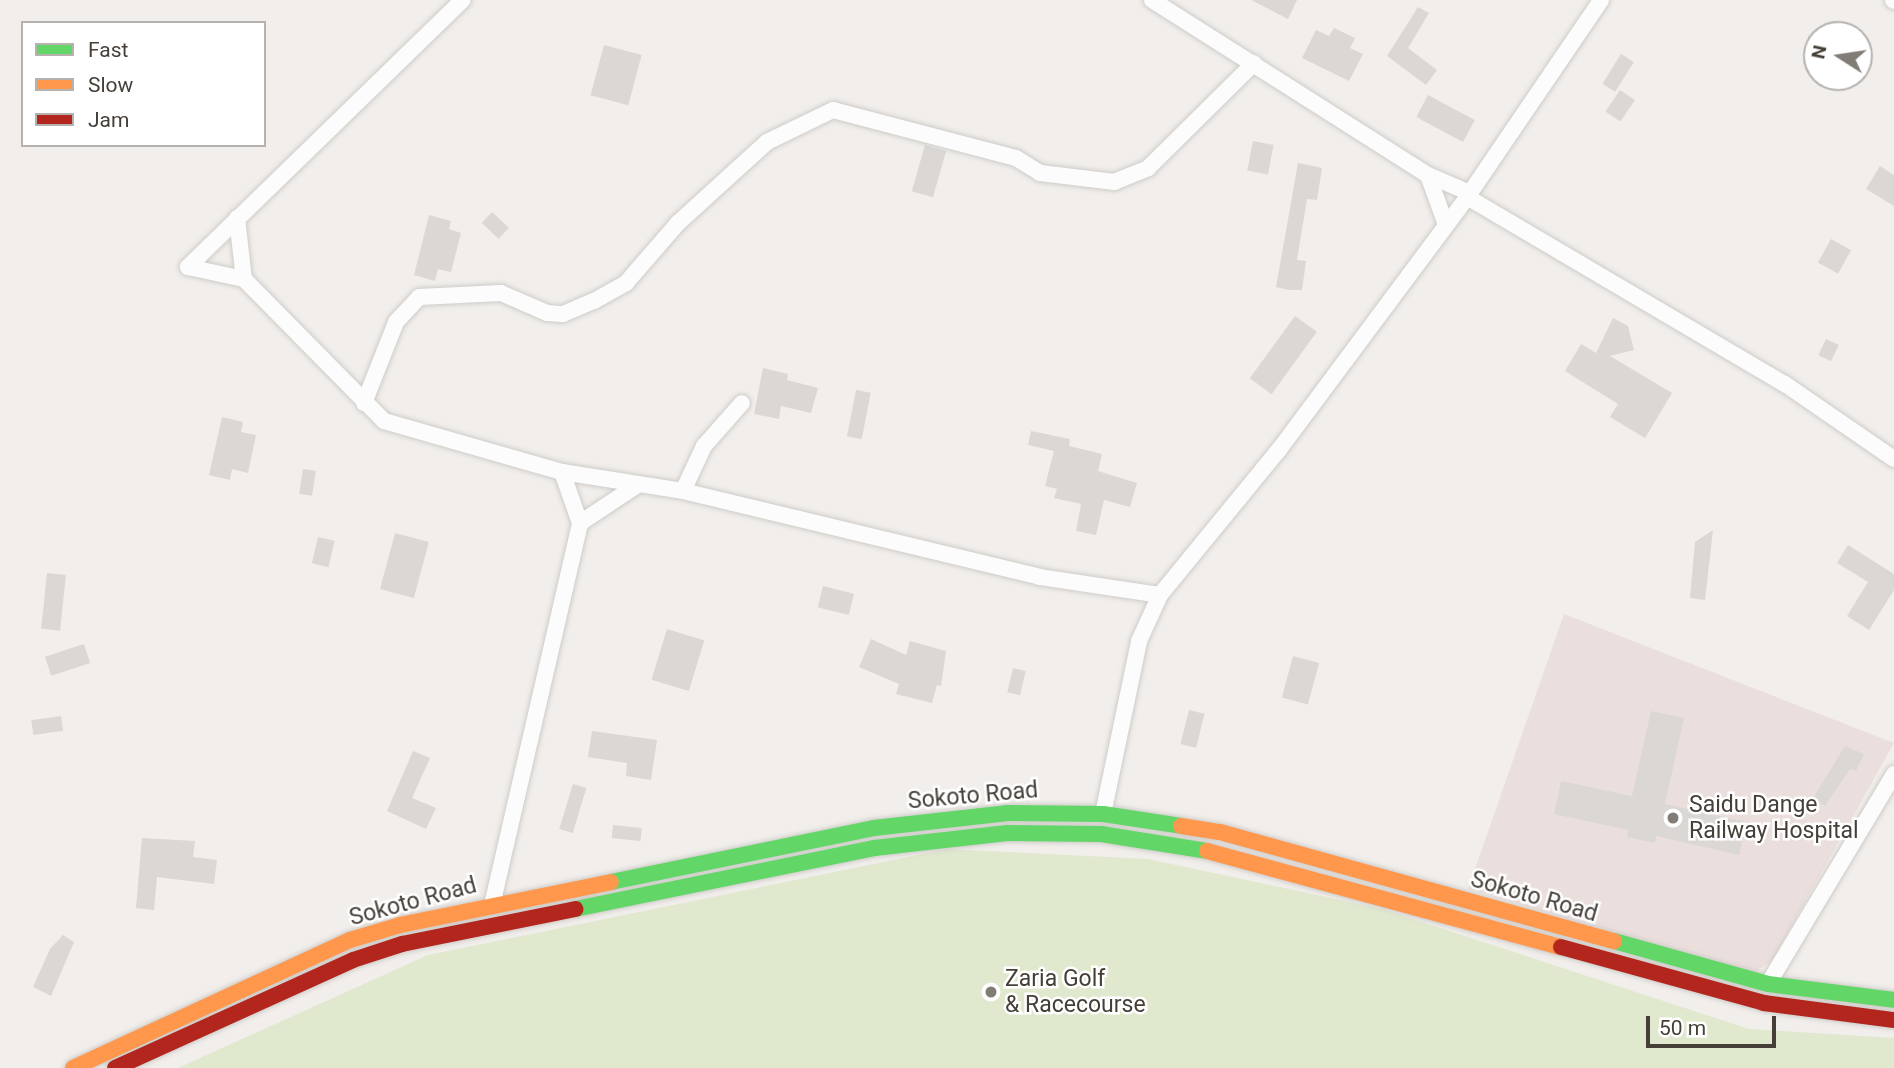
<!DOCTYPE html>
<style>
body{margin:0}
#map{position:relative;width:1894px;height:1068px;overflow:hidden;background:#f1eeeb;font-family:Roboto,sans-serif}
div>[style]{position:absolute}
.medical>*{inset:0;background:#ebdfdd}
.green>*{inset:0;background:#e0e8ce}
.building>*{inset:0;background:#dad7d4;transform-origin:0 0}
.roads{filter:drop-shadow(0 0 2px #ceccc9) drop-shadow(0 0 2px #ceccc9)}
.street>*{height:16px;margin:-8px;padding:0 8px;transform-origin:8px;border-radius:8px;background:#fdfcfc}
.fast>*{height:16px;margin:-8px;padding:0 8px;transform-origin:8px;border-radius:8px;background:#63d668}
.slow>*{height:16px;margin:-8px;padding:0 8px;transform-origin:8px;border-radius:8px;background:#ff974d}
.jam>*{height:16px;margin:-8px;padding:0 8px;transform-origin:8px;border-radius:8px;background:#b3261e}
.dots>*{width:19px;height:19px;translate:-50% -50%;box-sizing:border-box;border:4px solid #fff;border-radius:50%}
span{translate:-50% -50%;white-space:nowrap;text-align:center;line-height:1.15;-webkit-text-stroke:5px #fff;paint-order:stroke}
.street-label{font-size:23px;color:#463f38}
.poi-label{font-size:23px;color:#463f38}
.left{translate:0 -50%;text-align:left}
.legend{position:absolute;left:21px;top:21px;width:245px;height:126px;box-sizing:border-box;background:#fff;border:2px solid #b5b2af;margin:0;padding:9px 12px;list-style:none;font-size:21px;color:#463f38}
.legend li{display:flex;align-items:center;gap:14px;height:35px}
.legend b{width:35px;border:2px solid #b5b2af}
.north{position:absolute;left:1803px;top:21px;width:70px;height:70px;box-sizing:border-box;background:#fff;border:2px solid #b5b2af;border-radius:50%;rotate:282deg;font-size:19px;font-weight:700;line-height:28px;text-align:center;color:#463f38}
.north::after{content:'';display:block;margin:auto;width:24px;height:32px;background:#827c77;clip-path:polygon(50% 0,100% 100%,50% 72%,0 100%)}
.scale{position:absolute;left:1646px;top:1016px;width:130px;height:32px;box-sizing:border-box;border:4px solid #463f38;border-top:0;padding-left:9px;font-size:21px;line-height:24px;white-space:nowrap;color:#463f38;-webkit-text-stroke:5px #fff;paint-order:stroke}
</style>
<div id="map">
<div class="medical">
<i style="clip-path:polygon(1564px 614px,1894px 743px,1772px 961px,1752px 974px,1468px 889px)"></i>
</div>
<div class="green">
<i style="clip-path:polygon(947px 849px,1148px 859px,1382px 909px,1749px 1029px,1894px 1038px,1894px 1068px,178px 1068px,428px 955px)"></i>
</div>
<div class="building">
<i style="clip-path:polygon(1251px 0,1297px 0,1288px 19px)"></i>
<i style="clip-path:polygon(1418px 7px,1429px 13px,1408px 48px,1437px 70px,1426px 85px,1387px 56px)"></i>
<i style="clip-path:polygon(1334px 28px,1355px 38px,1350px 48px,1363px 54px,1349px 81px,1302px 58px,1316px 30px,1329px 36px)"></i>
<i style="left:604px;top:45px;width:39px;height:52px;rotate:15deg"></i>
<i style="left:1621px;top:54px;width:15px;height:35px;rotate:32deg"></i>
<i style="left:1620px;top:90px;width:18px;height:26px;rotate:34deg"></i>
<i style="left:1428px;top:95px;width:53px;height:25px;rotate:28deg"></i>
<i style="left:1253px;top:141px;width:21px;height:30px;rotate:11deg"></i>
<i style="left:925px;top:145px;width:22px;height:48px;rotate:16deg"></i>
<i style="clip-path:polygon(1298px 163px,1322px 168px,1317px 200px,1307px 199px,1297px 260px,1306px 261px,1302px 290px,1289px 290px,1276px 287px)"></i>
<i style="clip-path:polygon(1880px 166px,1894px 175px,1894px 206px,1866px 189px)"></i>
<i style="left:492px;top:212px;width:23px;height:15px;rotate:43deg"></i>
<i style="clip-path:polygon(429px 215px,451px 221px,449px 229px,461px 233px,451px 272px,438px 269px,435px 281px,414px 275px)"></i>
<i style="left:1831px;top:239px;width:23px;height:27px;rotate:29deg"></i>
<i style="left:1295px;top:316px;width:27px;height:77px;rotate:36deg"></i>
<i style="clip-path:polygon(1613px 318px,1628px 326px,1634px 350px,1610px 356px,1672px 393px,1645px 438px,1610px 417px,1618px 404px,1565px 371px,1581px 344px,1596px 353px)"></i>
<i style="left:1826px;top:339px;width:14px;height:18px;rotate:25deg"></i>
<i style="clip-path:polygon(763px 368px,788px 374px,787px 380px,818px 388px,811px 413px,781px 406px,779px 419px,754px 414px)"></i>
<i style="left:856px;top:390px;width:15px;height:47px;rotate:11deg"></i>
<i style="clip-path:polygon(222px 417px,243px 422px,241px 432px,256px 435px,248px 473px,232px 469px,230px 480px,209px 475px)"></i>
<i style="clip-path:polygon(1031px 431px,1070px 439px,1069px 446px,1102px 454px,1098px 471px,1137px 483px,1130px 507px,1104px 500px,1096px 535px,1076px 531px,1081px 504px,1054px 498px,1057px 489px,1045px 486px,1054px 451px,1028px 445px)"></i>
<i style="left:303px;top:469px;width:13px;height:25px;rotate:9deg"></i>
<i style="clip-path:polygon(1713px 530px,1705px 600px,1690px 598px,1695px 542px)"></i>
<i style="left:395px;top:533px;width:35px;height:58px;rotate:15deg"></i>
<i style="left:318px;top:537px;width:17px;height:27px;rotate:13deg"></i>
<i style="clip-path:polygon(1848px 545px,1894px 574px,1894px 590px,1869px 630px,1847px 616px,1868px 582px,1837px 563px)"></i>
<i style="left:47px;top:573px;width:19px;height:56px;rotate:6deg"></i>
<i style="left:823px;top:586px;width:32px;height:22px;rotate:14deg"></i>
<i style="left:667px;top:629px;width:39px;height:53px;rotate:17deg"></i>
<i style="clip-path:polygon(871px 639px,906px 655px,910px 641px,946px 651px,941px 686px,937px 685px,932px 703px,896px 694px,899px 684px,859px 667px)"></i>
<i style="left:84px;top:644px;width:20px;height:41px;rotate:72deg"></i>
<i style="left:1293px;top:656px;width:27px;height:43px;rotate:15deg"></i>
<i style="left:1013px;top:668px;width:13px;height:25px;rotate:13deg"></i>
<i style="left:1189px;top:710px;width:16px;height:35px;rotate:14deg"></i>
<i style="clip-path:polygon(1651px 711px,1684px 718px,1665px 804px,1747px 822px,1739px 855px,1656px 836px,1655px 843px,1627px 837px,1628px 830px,1554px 814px,1561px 781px,1632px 796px)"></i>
<i style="left:61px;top:716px;width:15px;height:30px;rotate:82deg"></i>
<i style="clip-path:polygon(592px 731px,657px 740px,651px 780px,626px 776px,627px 763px,588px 757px)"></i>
<i style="clip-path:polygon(1845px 746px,1864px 754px,1856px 771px,1850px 769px,1825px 806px,1813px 798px)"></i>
<i style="clip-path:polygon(413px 751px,430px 758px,412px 798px,436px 808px,426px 829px,387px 811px)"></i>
<i style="left:573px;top:784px;width:14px;height:47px;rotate:17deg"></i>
<i style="left:613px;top:825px;width:29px;height:13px;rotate:6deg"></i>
<i style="clip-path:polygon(142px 838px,195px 841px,193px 857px,217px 860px,214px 884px,157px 877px,154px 910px,136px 908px)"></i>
<i style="clip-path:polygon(63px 935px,74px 942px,51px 996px,33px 987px,50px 949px)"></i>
</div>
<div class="roads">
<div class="street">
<i style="left:1152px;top:0;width:327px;rotate:32.4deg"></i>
<i style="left:1428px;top:175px;width:46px;rotate:23.2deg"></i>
<i style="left:1893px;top:0;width:1px;rotate:45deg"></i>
<i style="left:1428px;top:175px;width:53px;rotate:70.2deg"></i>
<i style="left:1467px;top:197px;width:369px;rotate:30.5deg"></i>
<i style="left:1785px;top:384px;width:132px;rotate:34.5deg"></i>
<i style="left:237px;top:218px;width:61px;rotate:83.5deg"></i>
<i style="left:188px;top:267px;width:57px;rotate:12.1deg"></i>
<i style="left:244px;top:279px;width:199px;rotate:45.4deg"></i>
<i style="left:384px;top:421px;width:185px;rotate:16deg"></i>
<i style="left:562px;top:472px;width:122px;rotate:8.9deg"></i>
<i style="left:683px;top:491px;width:367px;rotate:13.5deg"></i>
<i style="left:1040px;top:577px;width:121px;rotate:8.5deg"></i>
<i style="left:188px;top:267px;width:383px;rotate:-44.2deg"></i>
<i style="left:364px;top:403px;width:87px;rotate:-68.4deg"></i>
<i style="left:396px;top:322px;width:34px;rotate:-47deg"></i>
<i style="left:419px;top:297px;width:82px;rotate:-2.8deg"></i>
<i style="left:501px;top:293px;width:50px;rotate:23.5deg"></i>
<i style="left:547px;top:313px;width:16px;rotate:4deg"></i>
<i style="left:563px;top:314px;width:34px;rotate:-23deg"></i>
<i style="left:594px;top:301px;width:37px;rotate:-29deg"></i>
<i style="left:626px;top:283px;width:79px;rotate:-49.1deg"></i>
<i style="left:678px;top:223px;width:120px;rotate:-42.3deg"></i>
<i style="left:767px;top:142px;width:73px;rotate:-25.9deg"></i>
<i style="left:833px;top:110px;width:189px;rotate:14.7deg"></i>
<i style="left:1016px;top:158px;width:28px;rotate:32deg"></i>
<i style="left:1040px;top:173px;width:75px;rotate:6.9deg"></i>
<i style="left:1114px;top:182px;width:37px;rotate:-22deg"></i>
<i style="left:1148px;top:168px;width:149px;rotate:-44.7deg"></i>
<i style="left:683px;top:491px;width:50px;rotate:-65deg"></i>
<i style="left:704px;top:446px;width:57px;rotate:-48.5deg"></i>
<i style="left:580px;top:523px;width:67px;rotate:-33.5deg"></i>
<i style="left:1103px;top:814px;width:177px;rotate:-78.2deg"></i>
<i style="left:1139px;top:641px;width:51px;rotate:-65.5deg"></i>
<i style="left:1160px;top:595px;width:186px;rotate:-50.7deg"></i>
<i style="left:1278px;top:451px;width:322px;rotate:-53.3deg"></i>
<i style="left:1470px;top:193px;width:233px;rotate:-55.8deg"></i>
<i style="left:492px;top:905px;width:392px;rotate:-77deg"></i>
<i style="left:580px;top:523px;width:54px;rotate:-109.4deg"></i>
<i style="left:1768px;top:984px;width:245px;rotate:-59deg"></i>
</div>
<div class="fast">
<i style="left:611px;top:882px;width:268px;rotate:-11.6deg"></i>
<i style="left:874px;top:828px;width:135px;rotate:-6.4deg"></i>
<i style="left:1008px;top:813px;width:95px;rotate:0.6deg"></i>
<i style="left:1103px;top:814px;width:79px;rotate:8.7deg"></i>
<i style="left:575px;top:909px;width:305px;rotate:-11.5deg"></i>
<i style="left:874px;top:848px;width:134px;rotate:-6.4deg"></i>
<i style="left:1007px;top:833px;width:94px;rotate:0.6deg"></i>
<i style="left:1101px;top:834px;width:107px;rotate:9.1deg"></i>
<i style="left:1614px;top:941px;width:160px;rotate:15.6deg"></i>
<i style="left:1768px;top:984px;width:127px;rotate:7.2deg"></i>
</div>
<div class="slow">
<i style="left:1181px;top:826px;width:39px;rotate:9deg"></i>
<i style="left:1220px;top:832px;width:409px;rotate:15.5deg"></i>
<i style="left:1207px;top:851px;width:367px;rotate:15.2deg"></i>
<i style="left:73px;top:1068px;width:305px;rotate:-24.8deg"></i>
<i style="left:350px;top:940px;width:52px;rotate:-16.7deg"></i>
<i style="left:400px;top:925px;width:215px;rotate:-11.5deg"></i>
</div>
<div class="jam">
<i style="left:1561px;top:947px;width:211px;rotate:15.4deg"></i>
<i style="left:1764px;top:1003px;width:131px;rotate:7.5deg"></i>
<i style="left:115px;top:1068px;width:261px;rotate:-24.4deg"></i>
<i style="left:353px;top:960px;width:52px;rotate:-18.1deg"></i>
<i style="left:402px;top:944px;width:177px;rotate:-11.4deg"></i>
</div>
</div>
<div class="dots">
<i style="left:1673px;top:818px;background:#827c77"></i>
<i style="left:991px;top:992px;background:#827c77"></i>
</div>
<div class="street-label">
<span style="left:973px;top:796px;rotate:-5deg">Sokoto Road</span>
<span style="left:1534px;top:897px;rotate:16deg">Sokoto Road</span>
<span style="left:413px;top:902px;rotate:-15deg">Sokoto Road</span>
</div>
<div class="poi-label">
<span class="left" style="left:1689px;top:818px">Saidu Dange<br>Railway Hospital</span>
<span class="left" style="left:1005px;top:992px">Zaria Golf<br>&amp; Racecourse</span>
</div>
<ul class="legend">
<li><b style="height:9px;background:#63d668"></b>Fast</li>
<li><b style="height:9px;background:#ff974d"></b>Slow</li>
<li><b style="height:9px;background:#b3261e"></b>Jam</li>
</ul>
<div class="north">N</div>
<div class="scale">50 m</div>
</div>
